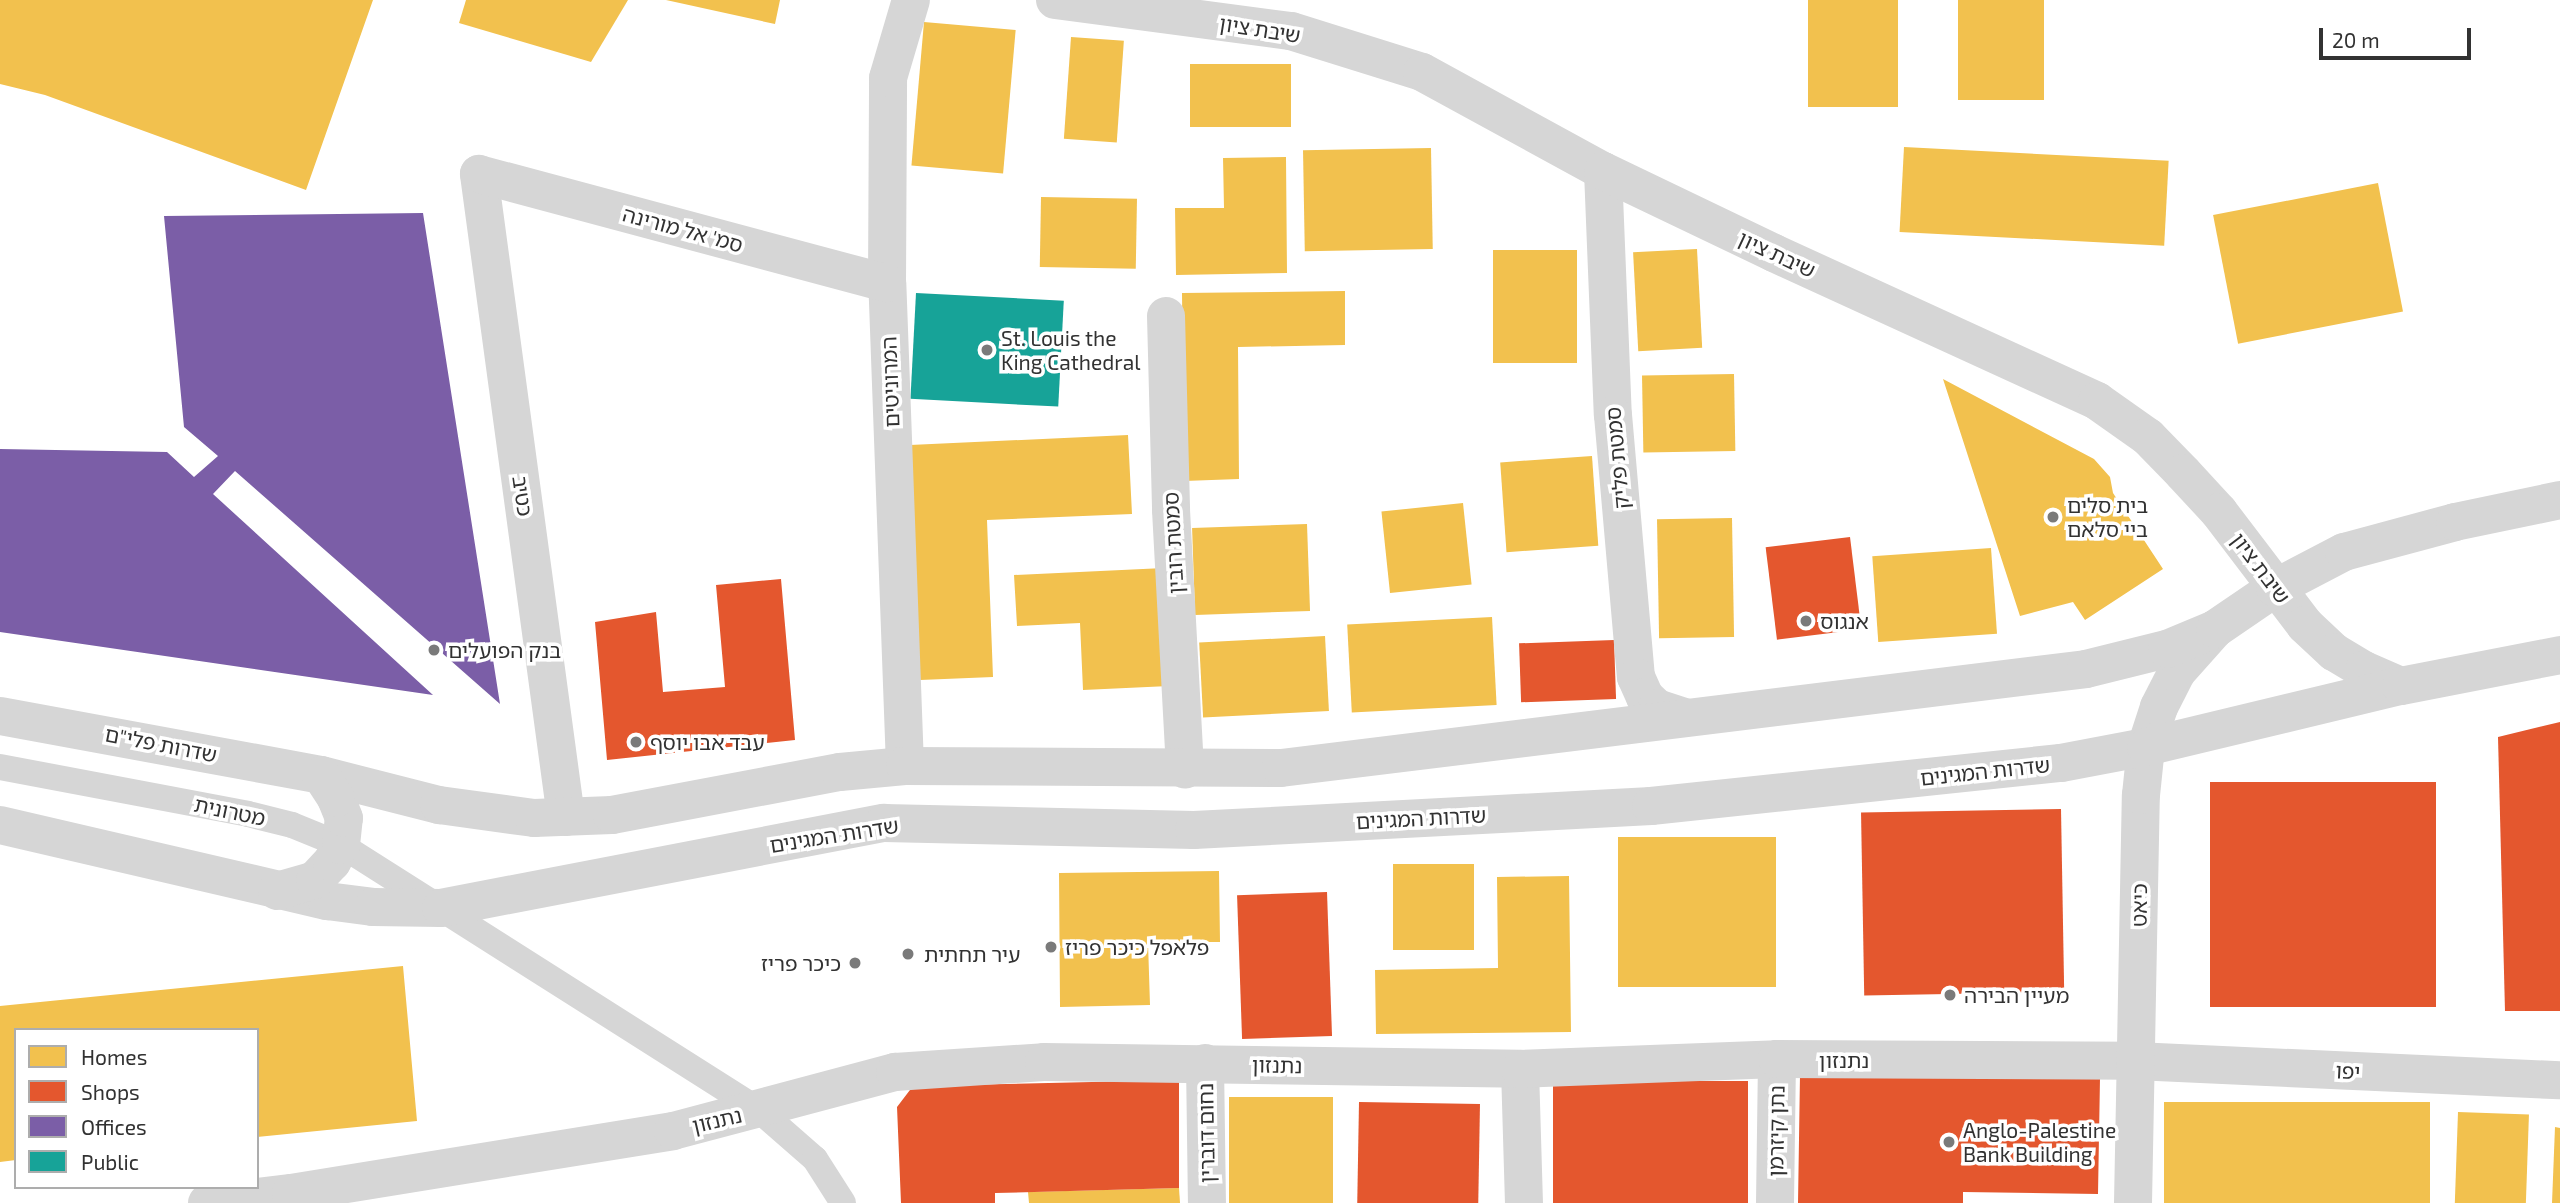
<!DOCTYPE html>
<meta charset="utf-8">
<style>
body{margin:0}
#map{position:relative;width:2560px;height:1203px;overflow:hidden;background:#fff;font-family:"Exo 2","Noto Sans Hebrew",sans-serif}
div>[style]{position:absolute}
.homes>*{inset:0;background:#f2c14e;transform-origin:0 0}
.shops>*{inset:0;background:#e4572e;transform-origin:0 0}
.offices>*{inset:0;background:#7b5ea7}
.public>*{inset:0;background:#17a398;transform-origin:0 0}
.service>*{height:26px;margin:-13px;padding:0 13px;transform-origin:13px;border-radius:13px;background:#d6d6d6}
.pedestrian>*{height:38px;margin:-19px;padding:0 19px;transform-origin:19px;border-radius:19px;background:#d6d6d6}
.minor>*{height:38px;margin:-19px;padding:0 19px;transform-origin:19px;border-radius:19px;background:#d6d6d6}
.tertiary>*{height:38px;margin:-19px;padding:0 19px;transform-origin:19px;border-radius:19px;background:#d6d6d6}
.dots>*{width:19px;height:19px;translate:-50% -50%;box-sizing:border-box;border:4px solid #fff;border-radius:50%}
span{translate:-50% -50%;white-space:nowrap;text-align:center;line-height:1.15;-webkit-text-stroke:7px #fff;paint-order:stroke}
.street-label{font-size:21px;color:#323232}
.poi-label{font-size:21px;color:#323232}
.left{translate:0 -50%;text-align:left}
.right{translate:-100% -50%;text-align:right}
.legend{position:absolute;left:14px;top:1028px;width:245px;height:161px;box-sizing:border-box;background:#fff;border:2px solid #adadad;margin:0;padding:9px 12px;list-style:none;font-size:21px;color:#323232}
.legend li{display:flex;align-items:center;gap:14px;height:35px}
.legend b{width:35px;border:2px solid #adadad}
.scale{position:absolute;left:2319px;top:28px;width:152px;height:32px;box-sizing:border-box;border:4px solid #323232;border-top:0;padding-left:9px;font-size:21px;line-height:24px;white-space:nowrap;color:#323232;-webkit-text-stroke:5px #fff;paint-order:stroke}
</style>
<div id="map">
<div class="homes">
<i style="clip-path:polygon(0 0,373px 0,306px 190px,45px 95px,0 84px)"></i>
<i style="clip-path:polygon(466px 0,628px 0,591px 62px,459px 23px)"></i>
<i style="clip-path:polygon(666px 0,780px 0,775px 24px)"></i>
<i style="left:1808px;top:0;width:90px;height:107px"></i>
<i style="left:1958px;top:0;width:86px;height:100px"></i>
<i style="left:924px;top:22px;width:92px;height:144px;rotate:5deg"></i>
<i style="left:1071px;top:37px;width:53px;height:102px;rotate:4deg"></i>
<i style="left:1190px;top:64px;width:101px;height:63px"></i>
<i style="left:1904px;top:147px;width:265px;height:85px;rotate:3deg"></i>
<i style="left:1431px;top:148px;width:101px;height:128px;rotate:89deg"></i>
<i style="clip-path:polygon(1286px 157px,1287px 273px,1176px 275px,1175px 208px,1224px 208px,1223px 158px)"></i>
<i style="left:2378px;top:183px;width:131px;height:168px;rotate:79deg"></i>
<i style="left:1041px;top:197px;width:96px;height:70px;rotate:1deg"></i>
<i style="left:1697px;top:249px;width:99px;height:64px;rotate:87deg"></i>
<i style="left:1493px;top:250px;width:84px;height:113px"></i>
<i style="clip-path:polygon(1345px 291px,1345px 345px,1238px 347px,1239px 479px,1184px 481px,1182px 293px)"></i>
<i style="left:1734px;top:374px;width:77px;height:92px;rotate:89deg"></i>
<i style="clip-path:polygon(1943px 379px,2094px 459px,2110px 477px,2113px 493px,2163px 569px,2085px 620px,2073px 602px,2020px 616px)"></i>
<i style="clip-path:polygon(1128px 435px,1132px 514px,987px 520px,993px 677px,920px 680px,910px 445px)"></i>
<i style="left:1592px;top:456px;width:90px;height:92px;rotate:86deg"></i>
<i style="left:1463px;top:503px;width:82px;height:82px;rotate:84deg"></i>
<i style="left:1732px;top:518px;width:119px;height:75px;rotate:89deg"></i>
<i style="left:1307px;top:524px;width:87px;height:115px;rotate:88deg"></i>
<i style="left:1991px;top:548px;width:86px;height:119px;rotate:86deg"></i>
<i style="clip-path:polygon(1164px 568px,1169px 686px,1083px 690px,1080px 623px,1017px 626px,1014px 575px)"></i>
<i style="left:1492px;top:617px;width:88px;height:145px;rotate:87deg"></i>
<i style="left:1325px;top:636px;width:75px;height:126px;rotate:87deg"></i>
<i style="left:1776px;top:837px;width:150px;height:158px;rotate:90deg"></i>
<i style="left:1474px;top:864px;width:86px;height:81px;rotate:90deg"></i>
<i style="clip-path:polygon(1219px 871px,1220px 942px,1148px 942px,1150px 1005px,1060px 1007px,1059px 873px)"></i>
<i style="clip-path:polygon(1569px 876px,1571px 1032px,1376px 1034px,1375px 970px,1498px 968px,1497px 877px)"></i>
<i style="clip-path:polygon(403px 966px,417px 1121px,257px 1137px,257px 1030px,16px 1030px,16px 1160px,0 1162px,0 1006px)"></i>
<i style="left:1333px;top:1097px;width:106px;height:104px;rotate:90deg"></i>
<i style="left:2164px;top:1102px;width:266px;height:101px"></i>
<i style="left:2458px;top:1112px;width:71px;height:91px;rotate:2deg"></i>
<i style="clip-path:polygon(2555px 1127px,2560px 1128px,2560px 1203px,2552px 1203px)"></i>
<i style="clip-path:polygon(1179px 1188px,1180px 1203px,1029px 1203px,1028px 1192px)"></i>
</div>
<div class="shops">
<i style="left:1850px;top:537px;width:93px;height:85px;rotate:83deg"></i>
<i style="clip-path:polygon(781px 579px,795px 740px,607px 760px,595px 622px,656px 612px,663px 692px,725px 687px,716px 585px)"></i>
<i style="left:1614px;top:640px;width:59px;height:95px;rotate:88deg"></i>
<i style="clip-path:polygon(2560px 722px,2560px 1011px,2505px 1011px,2498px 737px)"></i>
<i style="left:2436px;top:782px;width:225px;height:226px;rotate:90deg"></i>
<i style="left:2061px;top:809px;width:183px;height:200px;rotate:89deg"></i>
<i style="left:1327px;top:892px;width:144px;height:90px;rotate:88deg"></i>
<i style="clip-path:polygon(1800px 1075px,2100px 1078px,2098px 1194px,1963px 1192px,1963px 1203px,1798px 1203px)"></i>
<i style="clip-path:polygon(1179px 1080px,1179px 1188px,995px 1193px,995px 1203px,901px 1203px,897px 1107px,913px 1086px)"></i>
<i style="left:1748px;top:1081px;width:122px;height:195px;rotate:90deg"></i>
<i style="left:1359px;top:1102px;width:121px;height:101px;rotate:1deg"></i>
</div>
<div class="offices">
<i style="clip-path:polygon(423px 213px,500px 704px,235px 471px,213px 494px,433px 695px,0 632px,0 449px,167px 452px,194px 477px,218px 456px,184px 427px,164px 216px)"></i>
</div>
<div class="public">
<i style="left:916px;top:293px;width:148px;height:106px;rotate:3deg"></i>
</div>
<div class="service">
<i style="left:0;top:767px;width:252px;rotate:10.7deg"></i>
<i style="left:248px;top:814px;width:45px;rotate:14deg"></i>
<i style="left:292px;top:825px;width:53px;rotate:22.2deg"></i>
<i style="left:341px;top:845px;width:495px;rotate:32.4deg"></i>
<i style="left:759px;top:1110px;width:74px;rotate:41.2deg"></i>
<i style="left:815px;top:1159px;width:52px;rotate:57.5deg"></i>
</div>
<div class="pedestrian">
<i style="left:1205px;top:1063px;width:140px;rotate:89.2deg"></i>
<i style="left:1520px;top:1069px;width:134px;rotate:88.3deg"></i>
<i style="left:1775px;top:1203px;width:144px;rotate:-89.2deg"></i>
</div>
<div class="minor">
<i style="left:1603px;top:171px;width:244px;rotate:87.7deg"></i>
<i style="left:1613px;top:415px;width:263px;rotate:85deg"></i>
<i style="left:1636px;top:677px;width:22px;rotate:66deg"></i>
<i style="left:1645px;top:697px;width:16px;rotate:43deg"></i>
<i style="left:1657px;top:708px;width:29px;rotate:18deg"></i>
<i style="left:1166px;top:316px;width:194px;rotate:88.5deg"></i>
<i style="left:1171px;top:510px;width:260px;rotate:86.9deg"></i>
<i style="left:905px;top:766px;width:483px;rotate:-92.1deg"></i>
<i style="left:887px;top:283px;width:205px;rotate:-89.7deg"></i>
<i style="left:888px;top:78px;width:81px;rotate:-73.6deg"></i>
<i style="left:566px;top:817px;width:649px;rotate:-97.71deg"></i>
<i style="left:479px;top:174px;width:422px;rotate:15deg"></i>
<i style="left:207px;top:1203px;width:85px;rotate:-6.8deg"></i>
<i style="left:291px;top:1193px;width:387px;rotate:-9.2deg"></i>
<i style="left:673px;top:1131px;width:230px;rotate:-14.9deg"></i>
<i style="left:895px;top:1072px;width:149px;rotate:-3.8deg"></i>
<i style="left:1044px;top:1062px;width:476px;rotate:0.8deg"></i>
<i style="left:1520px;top:1069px;width:257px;rotate:-2.2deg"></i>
<i style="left:1777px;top:1059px;width:358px;rotate:0.3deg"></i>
<i style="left:2135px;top:1061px;width:425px;rotate:2.6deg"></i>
<i style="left:2133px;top:1203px;width:408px;rotate:-88.9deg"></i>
<i style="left:2141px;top:795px;width:48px;rotate:-84.1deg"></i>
<i style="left:2146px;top:747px;width:42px;rotate:-72deg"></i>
<i style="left:2159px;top:707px;width:38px;rotate:-63deg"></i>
<i style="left:2176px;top:673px;width:59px;rotate:-48.4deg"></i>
</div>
<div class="tertiary">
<i style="left:1055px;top:0;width:238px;rotate:7.5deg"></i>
<i style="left:1291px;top:31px;width:137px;rotate:17.4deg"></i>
<i style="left:1422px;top:72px;width:206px;rotate:28.7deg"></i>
<i style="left:1603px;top:171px;width:190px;rotate:25.6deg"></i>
<i style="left:1774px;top:253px;width:355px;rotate:24.6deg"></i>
<i style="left:2097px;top:401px;width:62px;rotate:35.2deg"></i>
<i style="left:2148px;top:437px;width:50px;rotate:45.8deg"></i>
<i style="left:2183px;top:473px;width:53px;rotate:47.3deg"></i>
<i style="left:2219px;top:512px;width:142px;rotate:52.7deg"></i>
<i style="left:2305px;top:625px;width:40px;rotate:43deg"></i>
<i style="left:2334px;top:652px;width:35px;rotate:31deg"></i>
<i style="left:2364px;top:670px;width:40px;rotate:23.4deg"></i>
<i style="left:0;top:716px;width:326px;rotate:10.4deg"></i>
<i style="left:321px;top:775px;width:122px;rotate:14.3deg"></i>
<i style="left:439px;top:805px;width:96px;rotate:7.8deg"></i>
<i style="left:534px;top:818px;width:78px;rotate:-2.2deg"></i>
<i style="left:612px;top:815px;width:232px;rotate:-10.7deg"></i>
<i style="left:840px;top:772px;width:65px;rotate:-5.3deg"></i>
<i style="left:905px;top:766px;width:376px;rotate:0.3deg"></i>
<i style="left:1281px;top:768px;width:811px;rotate:-7.01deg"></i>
<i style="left:2086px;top:669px;width:83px;rotate:-13.9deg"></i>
<i style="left:2167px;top:649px;width:52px;rotate:-22.6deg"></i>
<i style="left:2215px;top:629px;width:73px;rotate:-34.3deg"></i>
<i style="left:2275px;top:588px;width:78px;rotate:-27.6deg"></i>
<i style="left:2344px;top:552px;width:115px;rotate:-15.1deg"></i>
<i style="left:2455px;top:522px;width:107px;rotate:-11.8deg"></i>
<i style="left:0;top:825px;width:336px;rotate:13.1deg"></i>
<i style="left:327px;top:901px;width:46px;rotate:7.4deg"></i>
<i style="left:373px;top:907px;width:68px;rotate:0.8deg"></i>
<i style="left:441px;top:908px;width:451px;rotate:-10.9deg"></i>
<i style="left:884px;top:823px;width:310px;rotate:1.3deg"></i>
<i style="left:1194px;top:830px;width:458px;rotate:-3deg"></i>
<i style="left:1651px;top:806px;width:412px;rotate:-6deg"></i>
<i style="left:2061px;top:763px;width:86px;rotate:-10.7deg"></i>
<i style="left:2146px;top:747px;width:262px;rotate:-13.5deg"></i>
<i style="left:2401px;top:686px;width:162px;rotate:-11deg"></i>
<i style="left:277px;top:891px;width:40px;rotate:-16deg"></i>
<i style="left:315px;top:880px;width:25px;rotate:-47deg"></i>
<i style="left:332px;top:862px;width:19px;rotate:-62deg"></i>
<i style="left:341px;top:845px;width:27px;rotate:-84deg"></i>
<i style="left:344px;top:818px;width:22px;rotate:-112deg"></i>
<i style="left:336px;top:798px;width:27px;rotate:-123deg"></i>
</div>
<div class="dots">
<i style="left:987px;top:350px;background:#7a7a7a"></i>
<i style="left:2053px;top:517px;background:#7a7a7a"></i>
<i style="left:1806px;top:621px;background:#7a7a7a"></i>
<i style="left:434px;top:650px;background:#7a7a7a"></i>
<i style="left:636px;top:742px;background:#7a7a7a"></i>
<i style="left:1051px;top:947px;background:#7a7a7a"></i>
<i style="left:908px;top:954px;background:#7a7a7a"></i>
<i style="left:855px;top:963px;background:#7a7a7a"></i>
<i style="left:1950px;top:995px;background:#7a7a7a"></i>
<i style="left:1949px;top:1142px;background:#7a7a7a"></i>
</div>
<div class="street-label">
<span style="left:1260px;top:29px;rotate:9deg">שיבת ציון</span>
<span style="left:683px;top:229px;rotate:15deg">סמ' אל מורינה</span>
<span style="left:1777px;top:254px;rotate:25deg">שיבת ציון</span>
<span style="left:890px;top:382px;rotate:-92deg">המרוניטים</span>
<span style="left:1617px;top:458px;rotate:-95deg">סמטת פליק</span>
<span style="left:523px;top:496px;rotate:82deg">כטיב</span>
<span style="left:1173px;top:543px;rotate:-93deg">סמטת רובין</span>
<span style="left:2261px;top:568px;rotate:53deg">שיבת ציון</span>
<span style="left:161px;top:744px;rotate:11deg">שדרות פלי"ם</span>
<span style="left:1985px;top:771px;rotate:-6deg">שדרות המגינים</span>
<span style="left:230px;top:811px;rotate:12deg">מטרונית</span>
<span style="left:1421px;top:818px;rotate:-3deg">שדרות המגינים</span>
<span style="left:834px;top:835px;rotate:-9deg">שדרות המגינים</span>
<span style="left:2139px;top:905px;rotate:-89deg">כיאט</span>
<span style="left:1844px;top:1060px">נתנזון</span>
<span style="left:1277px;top:1065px;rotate:1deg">נתנזון</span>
<span style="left:2348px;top:1071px;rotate:3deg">יפו</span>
<span style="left:717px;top:1120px;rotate:-13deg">נתנזון</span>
<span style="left:1776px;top:1131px;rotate:-89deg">נתן קיזרמן</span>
<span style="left:1206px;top:1133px;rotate:-91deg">נחום דוברין</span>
</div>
<div class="poi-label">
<span class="left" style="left:1001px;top:350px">St. Louis the<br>King Cathedral</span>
<span class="left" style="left:2067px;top:517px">בית סלים<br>ביי סלאם</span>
<span class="left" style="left:1820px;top:621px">אנגוס</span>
<span class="left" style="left:448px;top:650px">בנק הפועלים</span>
<span class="left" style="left:650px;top:742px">עבד אבו יוסף</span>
<span class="left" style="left:1065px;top:947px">פלאפל כיכר פריז</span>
<span class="left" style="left:924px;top:954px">עיר תחתית</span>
<span class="right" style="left:841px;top:963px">כיכר פריז</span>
<span class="left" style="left:1964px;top:995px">מעיין הבירה</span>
<span class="left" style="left:1963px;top:1142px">Anglo-Palestine<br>Bank Building</span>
</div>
<ul class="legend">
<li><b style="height:19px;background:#f2c14e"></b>Homes</li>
<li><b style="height:19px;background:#e4572e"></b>Shops</li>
<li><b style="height:19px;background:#7b5ea7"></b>Offices</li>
<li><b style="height:19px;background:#17a398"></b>Public</li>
</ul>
<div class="scale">20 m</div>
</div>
